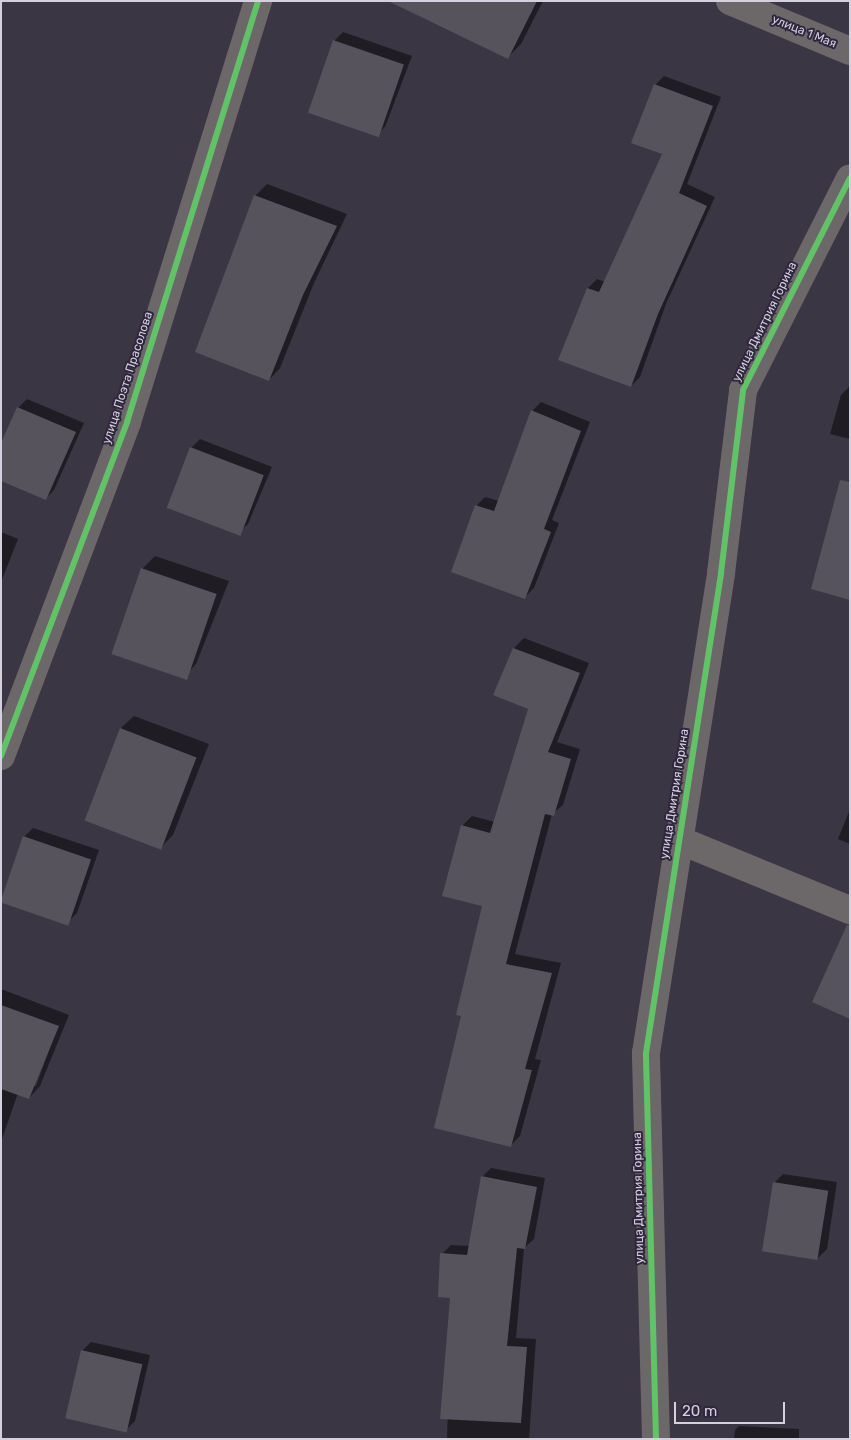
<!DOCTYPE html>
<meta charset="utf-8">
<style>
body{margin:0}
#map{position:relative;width:851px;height:1440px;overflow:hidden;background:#3a3643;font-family:Rubik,sans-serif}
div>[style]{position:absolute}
.shadow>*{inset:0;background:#0007}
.building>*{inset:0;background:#56535d;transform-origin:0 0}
.minor>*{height:28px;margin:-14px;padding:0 14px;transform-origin:14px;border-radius:14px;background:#6c686a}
.cycleway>*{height:6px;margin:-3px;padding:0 3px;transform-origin:3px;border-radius:3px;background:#61c268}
span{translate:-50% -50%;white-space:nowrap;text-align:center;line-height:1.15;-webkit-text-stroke:4px #2f273d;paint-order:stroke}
.street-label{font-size:12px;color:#d4d0de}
.frame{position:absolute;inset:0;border:2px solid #d4d0de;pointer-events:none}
.scale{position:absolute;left:674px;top:1402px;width:111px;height:22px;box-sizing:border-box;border:2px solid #d4d0de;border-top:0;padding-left:6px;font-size:15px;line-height:18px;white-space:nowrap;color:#d4d0de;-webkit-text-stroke:4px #2f273d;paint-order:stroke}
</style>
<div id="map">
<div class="shadow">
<i style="clip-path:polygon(417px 1px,543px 1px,521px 44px,508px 57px)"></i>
<i style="clip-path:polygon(343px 32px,412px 56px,385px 127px,376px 136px,334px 41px)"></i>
<i style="clip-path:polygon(664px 76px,721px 97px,687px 184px,715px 197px,666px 304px,640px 377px,631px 386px,588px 288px,597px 279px,605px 282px,663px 153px,655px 85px)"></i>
<i style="clip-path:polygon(267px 184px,347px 214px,314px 283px,280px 368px,269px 380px,228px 264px,255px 196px)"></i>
<i style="clip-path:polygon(850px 386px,850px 439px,830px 434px,841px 395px)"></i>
<i style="clip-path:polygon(27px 399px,84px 423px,54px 490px,45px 499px,18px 408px)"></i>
<i style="clip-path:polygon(541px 402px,590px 422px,552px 520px,559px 523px,534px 588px,525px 597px,476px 506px,485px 497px,499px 501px,532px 411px)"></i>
<i style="clip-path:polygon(200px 439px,272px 467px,248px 524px,239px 533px,191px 448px)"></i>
<i style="clip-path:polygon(1px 532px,18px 539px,1px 582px)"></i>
<i style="clip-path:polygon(155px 556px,229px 581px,196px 664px,184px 677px,142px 569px)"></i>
<i style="clip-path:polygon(524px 638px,589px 663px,557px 742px,580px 749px,563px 805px,552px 814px,515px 954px,561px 963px,535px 1059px,541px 1060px,520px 1136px,510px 1146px,483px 906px,462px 826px,472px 816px,495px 822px,530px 708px,495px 694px,514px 648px)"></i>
<i style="clip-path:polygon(134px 716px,209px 744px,173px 835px,160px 848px,86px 820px,121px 728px)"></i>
<i style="clip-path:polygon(850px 809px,850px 844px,838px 839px)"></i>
<i style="clip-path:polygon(33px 828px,99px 850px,77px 913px,68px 922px,24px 837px)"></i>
<i style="clip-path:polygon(evenodd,1px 989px,69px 1015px,40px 1086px,29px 1098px,18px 1093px,1px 1142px,1px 989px,60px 1020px,36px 1086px,33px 1086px,60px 1020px)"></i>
<i style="clip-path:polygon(491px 1168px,545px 1178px,534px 1239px,524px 1248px,516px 1338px,536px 1339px,529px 1439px,447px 1439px,451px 1297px,442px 1254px,451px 1245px,470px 1246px,482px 1177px)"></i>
<i style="clip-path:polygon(783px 1174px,837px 1182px,827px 1249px,818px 1258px,774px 1183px)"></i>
<i style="clip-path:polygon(91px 1342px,150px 1355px,135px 1421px,126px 1430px,82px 1351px)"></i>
<i style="clip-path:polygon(739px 1426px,799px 1429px,799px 1439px,734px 1439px,735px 1430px)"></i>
</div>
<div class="building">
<i style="clip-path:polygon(388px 1px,537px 1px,508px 59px)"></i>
<i style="left:333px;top:40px;width:75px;height:77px;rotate:19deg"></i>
<i style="clip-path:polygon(654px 84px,713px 106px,679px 193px,707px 206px,658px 314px,631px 387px,558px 360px,587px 288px,599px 292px,662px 154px,631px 143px)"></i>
<i style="clip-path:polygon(254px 195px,337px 226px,303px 295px,269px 381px,195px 352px)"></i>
<i style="clip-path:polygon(17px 407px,76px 432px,46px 500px,1px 481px,1px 443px)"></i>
<i style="clip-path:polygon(531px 410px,581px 431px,544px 529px,551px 532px,525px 599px,451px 572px,475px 505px,494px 511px)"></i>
<i style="left:190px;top:447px;width:79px;height:65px;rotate:21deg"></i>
<i style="clip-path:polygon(840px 480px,850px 482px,850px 600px,811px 589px)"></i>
<i style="left:141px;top:568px;width:80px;height:91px;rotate:19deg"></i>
<i style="clip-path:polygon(513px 648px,580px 673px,548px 752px,571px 759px,554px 816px,545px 814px,506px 964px,552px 973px,525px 1069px,532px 1070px,511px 1147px,434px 1128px,461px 1016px,456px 1015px,482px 906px,442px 896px,461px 825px,490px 833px,528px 709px,493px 695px)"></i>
<i style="left:120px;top:728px;width:82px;height:99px;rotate:21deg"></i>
<i style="left:23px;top:836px;width:72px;height:70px;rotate:19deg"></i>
<i style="clip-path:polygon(847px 925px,850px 925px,850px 1019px,812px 1002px)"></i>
<i style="clip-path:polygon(1px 1005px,59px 1026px,29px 1099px,1px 1089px)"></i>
<i style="clip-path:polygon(481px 1176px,537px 1187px,525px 1249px,517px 1248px,507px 1346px,527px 1347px,521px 1423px,440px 1419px,450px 1298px,438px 1297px,440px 1253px,467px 1255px)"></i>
<i style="left:773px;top:1182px;width:56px;height:70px;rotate:9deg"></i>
<i style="left:81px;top:1350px;width:63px;height:70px;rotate:13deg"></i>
</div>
<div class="minor">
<i style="left:730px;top:1px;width:130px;rotate:22.6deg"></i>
<i style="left:1px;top:756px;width:357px;rotate:-69.3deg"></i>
<i style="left:127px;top:422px;width:441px;rotate:-72.7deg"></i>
<i style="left:679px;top:840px;width:185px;rotate:22.3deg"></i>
<i style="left:656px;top:1439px;width:386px;rotate:-91.5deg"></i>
<i style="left:646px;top:1053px;width:486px;rotate:-81.1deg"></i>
<i style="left:721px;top:573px;width:184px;rotate:-83.1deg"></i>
<i style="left:743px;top:390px;width:237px;rotate:-63.2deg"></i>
</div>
<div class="cycleway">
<i style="left:1px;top:756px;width:357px;rotate:-69.3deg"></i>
<i style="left:127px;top:422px;width:441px;rotate:-72.7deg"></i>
<i style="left:656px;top:1439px;width:386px;rotate:-91.5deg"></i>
<i style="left:646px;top:1053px;width:486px;rotate:-81.1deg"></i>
<i style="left:721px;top:573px;width:184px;rotate:-83.1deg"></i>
<i style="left:743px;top:390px;width:237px;rotate:-63.2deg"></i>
</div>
<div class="street-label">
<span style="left:804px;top:32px;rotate:22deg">улица 1 Мая</span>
<span style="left:765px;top:322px;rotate:-64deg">улица Дмитрия Горина</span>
<span style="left:128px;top:378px;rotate:-72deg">улица Поэта Прасолова</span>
<span style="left:675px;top:794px;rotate:-81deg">улица Дмитрия Горина</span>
<span style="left:639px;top:1198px;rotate:-91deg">улица Дмитрия Горина</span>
</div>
<div class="frame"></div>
<div class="scale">20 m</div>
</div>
